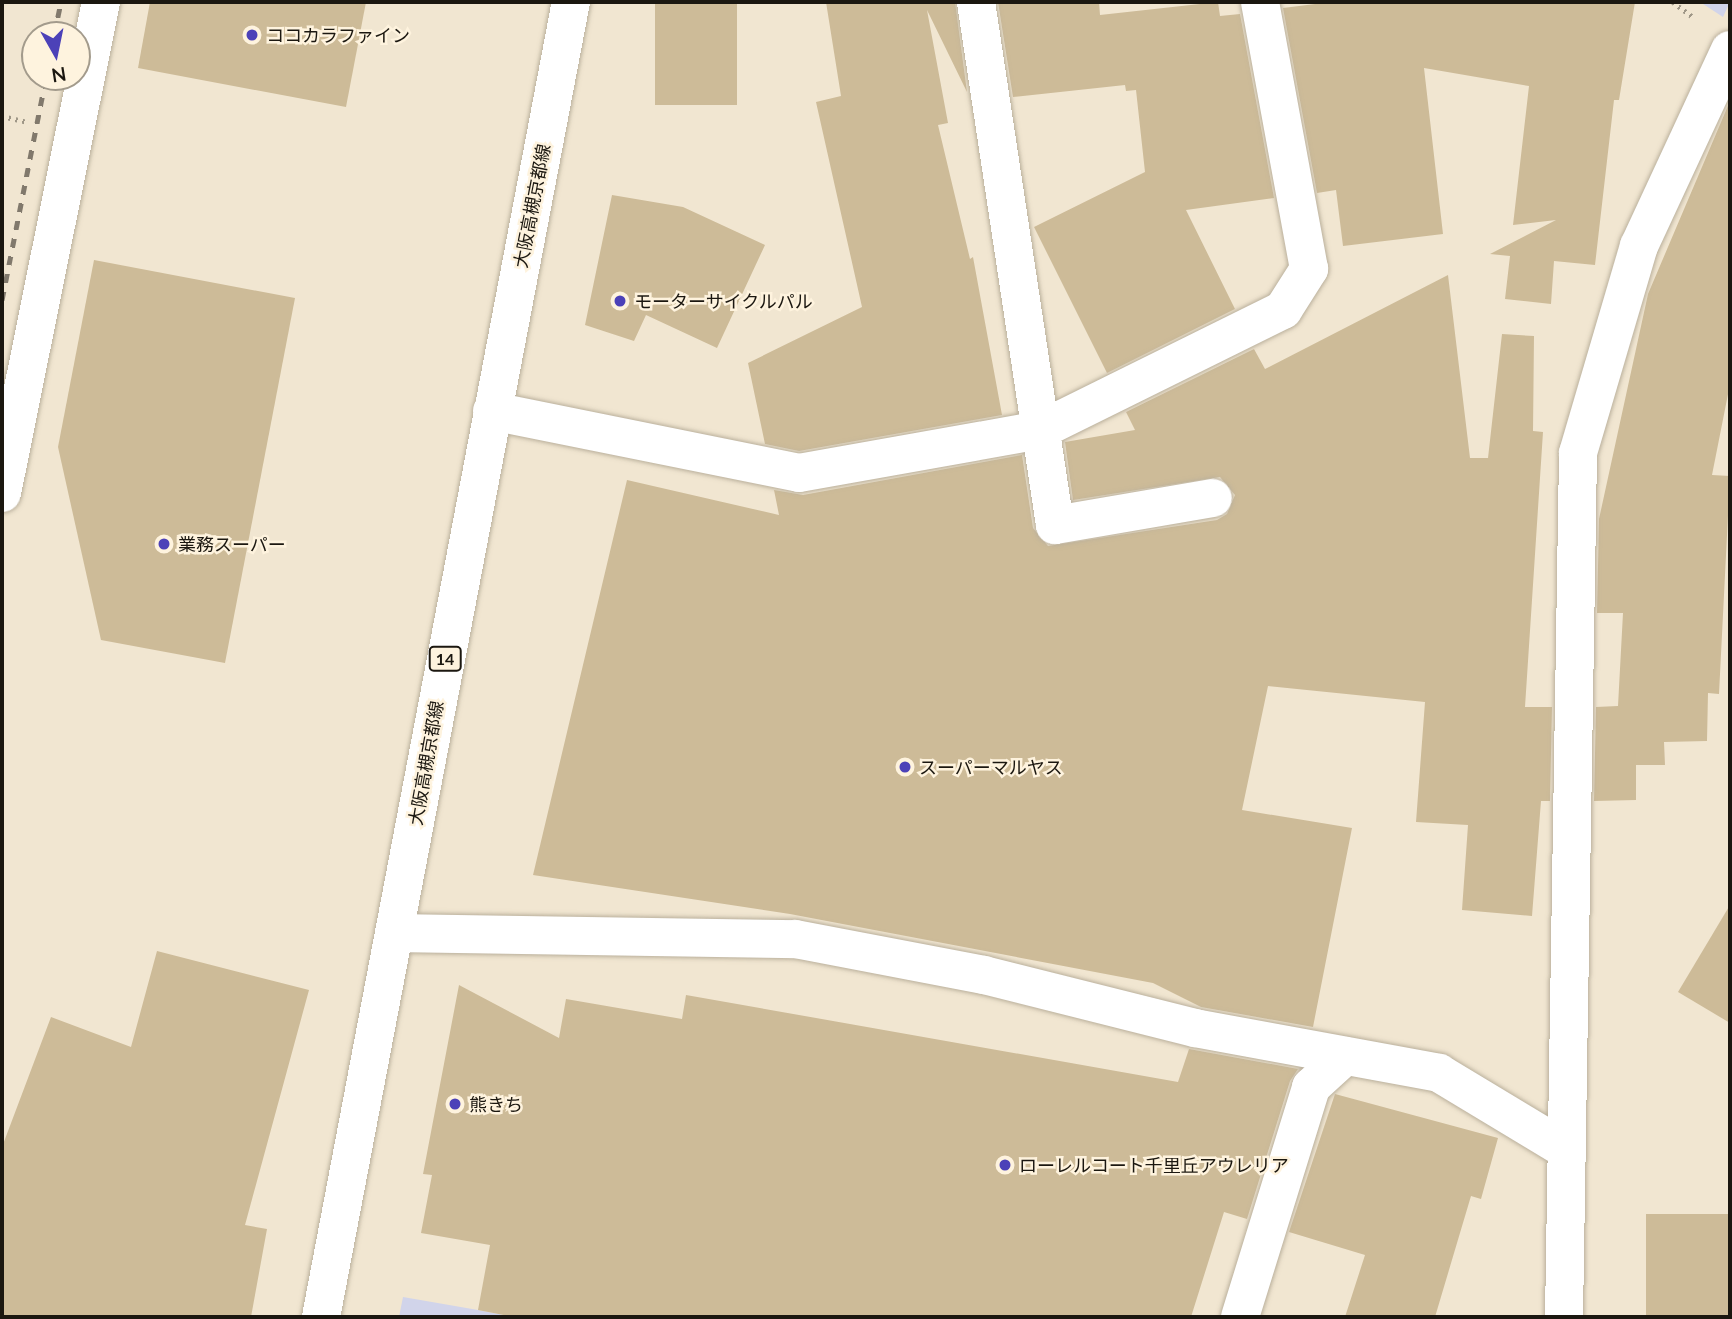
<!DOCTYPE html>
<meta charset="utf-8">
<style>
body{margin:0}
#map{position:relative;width:1732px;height:1319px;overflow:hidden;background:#f1e6d1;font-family:Lato,"Noto Sans JP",sans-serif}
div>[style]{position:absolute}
.green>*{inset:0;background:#d1d4ea}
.building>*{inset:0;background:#cdbb98;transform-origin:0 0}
.path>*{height:4.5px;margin-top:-2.25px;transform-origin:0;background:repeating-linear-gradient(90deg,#9f9787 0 2px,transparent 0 7px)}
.roads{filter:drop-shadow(0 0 2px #bab09c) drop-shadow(0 0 2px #bab09c)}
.minor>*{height:38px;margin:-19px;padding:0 19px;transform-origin:19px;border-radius:19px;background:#fff}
.primary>*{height:38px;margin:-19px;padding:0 19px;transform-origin:19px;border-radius:19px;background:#fff}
.rail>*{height:5px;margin-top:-2.5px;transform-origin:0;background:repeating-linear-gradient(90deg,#81796c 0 9px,transparent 0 18px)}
.dots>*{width:19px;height:19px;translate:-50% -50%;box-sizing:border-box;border:4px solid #fef3de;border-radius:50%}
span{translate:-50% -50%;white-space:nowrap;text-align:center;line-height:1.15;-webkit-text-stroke:5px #fef3de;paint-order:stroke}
.shield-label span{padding:2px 5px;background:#fef3de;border:2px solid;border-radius:5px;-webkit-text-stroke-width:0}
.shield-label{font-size:16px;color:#1b1710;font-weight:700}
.poi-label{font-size:18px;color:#1b1710}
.left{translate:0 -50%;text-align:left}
.street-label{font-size:18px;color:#1b1710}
.frame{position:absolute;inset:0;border:4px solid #1b1710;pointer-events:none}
.north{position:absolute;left:21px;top:21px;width:70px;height:70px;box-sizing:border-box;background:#fef3de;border:2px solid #a39b8c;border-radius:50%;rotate:171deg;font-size:19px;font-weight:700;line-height:28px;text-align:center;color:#1b1710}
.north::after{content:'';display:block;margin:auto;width:24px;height:32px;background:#4c41b8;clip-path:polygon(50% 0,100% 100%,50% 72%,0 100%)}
</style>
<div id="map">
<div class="green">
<i style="clip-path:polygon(1700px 2px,1730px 2px,1723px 17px)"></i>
<i style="clip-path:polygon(403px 1297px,478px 1310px,514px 1317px,399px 1317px)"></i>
</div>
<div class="building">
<i style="clip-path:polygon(150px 2px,366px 2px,346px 107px,138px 68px)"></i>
<i style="left:655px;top:2px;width:82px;height:103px"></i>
<i style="clip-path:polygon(826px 2px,955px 2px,967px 92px,927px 10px,948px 123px,938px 125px,970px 259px,973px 257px,1002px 415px,799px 451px,765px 444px,748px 363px,862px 307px,816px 102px,841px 96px)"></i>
<i style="clip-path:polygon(998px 2px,1099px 2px,1100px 15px,1218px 2px,1220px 16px,1240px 14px,1274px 198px,1186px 210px,1235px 309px,1107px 373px,1034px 227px,1145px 172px,1136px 90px,1126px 91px,1125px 85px,1013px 97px)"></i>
<i style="clip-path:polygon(1331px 2px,1635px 2px,1619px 100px,1614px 100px,1595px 265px,1554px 261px,1551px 304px,1505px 299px,1510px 256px,1490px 254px,1556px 220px,1513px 225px,1529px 86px,1424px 68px,1443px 234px,1343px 246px,1336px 190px,1317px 193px,1283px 8px)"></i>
<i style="clip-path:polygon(1730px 101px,1730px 384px,1712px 475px,1730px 476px,1719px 694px,1708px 693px,1707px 741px,1664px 742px,1665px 765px,1636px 765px,1636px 800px,1594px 801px,1596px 707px,1618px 706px,1623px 613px,1597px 613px,1599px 519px,1648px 294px)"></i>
<i style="clip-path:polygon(612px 195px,683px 207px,765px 245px,717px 348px,646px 315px,634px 341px,585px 325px)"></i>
<i style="clip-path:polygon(94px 260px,295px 298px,225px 663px,101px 640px,58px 447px)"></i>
<i style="clip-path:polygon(1448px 275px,1470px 458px,1488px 458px,1502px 334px,1534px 336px,1533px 431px,1543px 432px,1525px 707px,1552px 707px,1550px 801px,1541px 801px,1532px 916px,1462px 910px,1468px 825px,1416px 822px,1425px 702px,1268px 686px,1242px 810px,1352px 828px,1313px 1027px,1201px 1007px,1153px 983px,790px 914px,533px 875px,627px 480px,779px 515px,774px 490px,803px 495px,1022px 455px,1033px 528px,1048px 546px,1217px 520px,1227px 514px,1235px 495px,1220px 477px,1073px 500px,1065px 442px,1135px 430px,1126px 412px,1254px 349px,1265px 369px)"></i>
<i style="clip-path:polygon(1730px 905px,1730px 1023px,1678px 992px)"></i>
<i style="clip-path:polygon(157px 951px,309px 990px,245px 1225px,267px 1229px,251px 1317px,2px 1317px,2px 1147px,51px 1017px,131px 1047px)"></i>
<i style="clip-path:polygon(459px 985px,559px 1038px,566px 999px,682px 1019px,686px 995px,1178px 1082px,1189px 1049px,1298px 1069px,1290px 1081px,1247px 1219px,1224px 1212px,1191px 1317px,514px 1317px,478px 1310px,490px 1245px,421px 1233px,432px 1175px,423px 1174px)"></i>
<i style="clip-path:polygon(1335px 1094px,1498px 1138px,1481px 1199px,1471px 1196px,1435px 1317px,1345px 1317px,1365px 1255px,1289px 1232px)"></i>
<i style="left:1730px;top:1214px;width:103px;height:84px;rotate:90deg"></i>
</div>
<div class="path">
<i style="left:1673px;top:2px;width:26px;rotate:37deg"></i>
<i style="left:2px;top:116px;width:27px;rotate:13deg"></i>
</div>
<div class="roads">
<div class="minor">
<i style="left:976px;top:2px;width:529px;rotate:81.41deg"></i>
<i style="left:1055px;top:525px;width:160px;rotate:-9.7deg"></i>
<i style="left:492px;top:411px;width:313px;rotate:11.4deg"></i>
<i style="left:799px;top:473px;width:245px;rotate:-10.1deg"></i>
<i style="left:1040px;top:430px;width:271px;rotate:-26.3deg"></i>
<i style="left:1283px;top:310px;width:49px;rotate:-57.6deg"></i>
<i style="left:1309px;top:269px;width:271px;rotate:-100.4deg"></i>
<i style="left:2px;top:493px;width:501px;rotate:-78.6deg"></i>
<i style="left:395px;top:933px;width:400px;rotate:0.9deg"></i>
<i style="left:795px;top:939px;width:192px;rotate:10.8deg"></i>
<i style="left:984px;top:975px;width:218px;rotate:14.1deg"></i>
<i style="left:1195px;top:1028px;width:248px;rotate:10.4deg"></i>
<i style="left:1439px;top:1073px;width:147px;rotate:31.1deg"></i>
<i style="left:1240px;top:1317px;width:241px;rotate:-72.8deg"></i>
<i style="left:1311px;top:1087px;width:46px;rotate:-42.4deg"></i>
<i style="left:1564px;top:1317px;width:864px;rotate:-89.07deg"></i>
<i style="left:1578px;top:453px;width:216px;rotate:-73.6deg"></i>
<i style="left:1639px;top:246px;width:216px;rotate:-65.1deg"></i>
</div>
<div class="primary">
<i style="left:321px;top:1317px;width:1339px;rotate:-79.24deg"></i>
</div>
</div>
<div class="rail">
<i style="left:54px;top:35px;width:34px;rotate:-78deg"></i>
<i style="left:2px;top:300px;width:227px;rotate:-78.8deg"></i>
</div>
<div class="dots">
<i style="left:252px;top:35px;background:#4c41b8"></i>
<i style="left:620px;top:301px;background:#4c41b8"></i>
<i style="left:164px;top:544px;background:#4c41b8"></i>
<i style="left:905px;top:767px;background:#4c41b8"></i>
<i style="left:455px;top:1104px;background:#4c41b8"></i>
<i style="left:1005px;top:1165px;background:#4c41b8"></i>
</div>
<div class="shield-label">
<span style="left:445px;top:659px">14</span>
</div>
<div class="poi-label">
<span class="left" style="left:266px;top:35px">ココカラファイン</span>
<span class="left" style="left:634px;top:301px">モーターサイクルパル</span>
<span class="left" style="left:178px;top:544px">業務スーパー</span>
<span class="left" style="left:919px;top:767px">スーパーマルヤス</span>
<span class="left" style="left:469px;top:1104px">熊きち</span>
<span class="left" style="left:1019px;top:1165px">ローレルコート千里丘アウレリア</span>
</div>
<div class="street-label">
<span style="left:532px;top:206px;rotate:-79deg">大阪高槻京都線</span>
<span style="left:426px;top:763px;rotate:-80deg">大阪高槻京都線</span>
</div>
<div class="frame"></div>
<div class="north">N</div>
</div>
